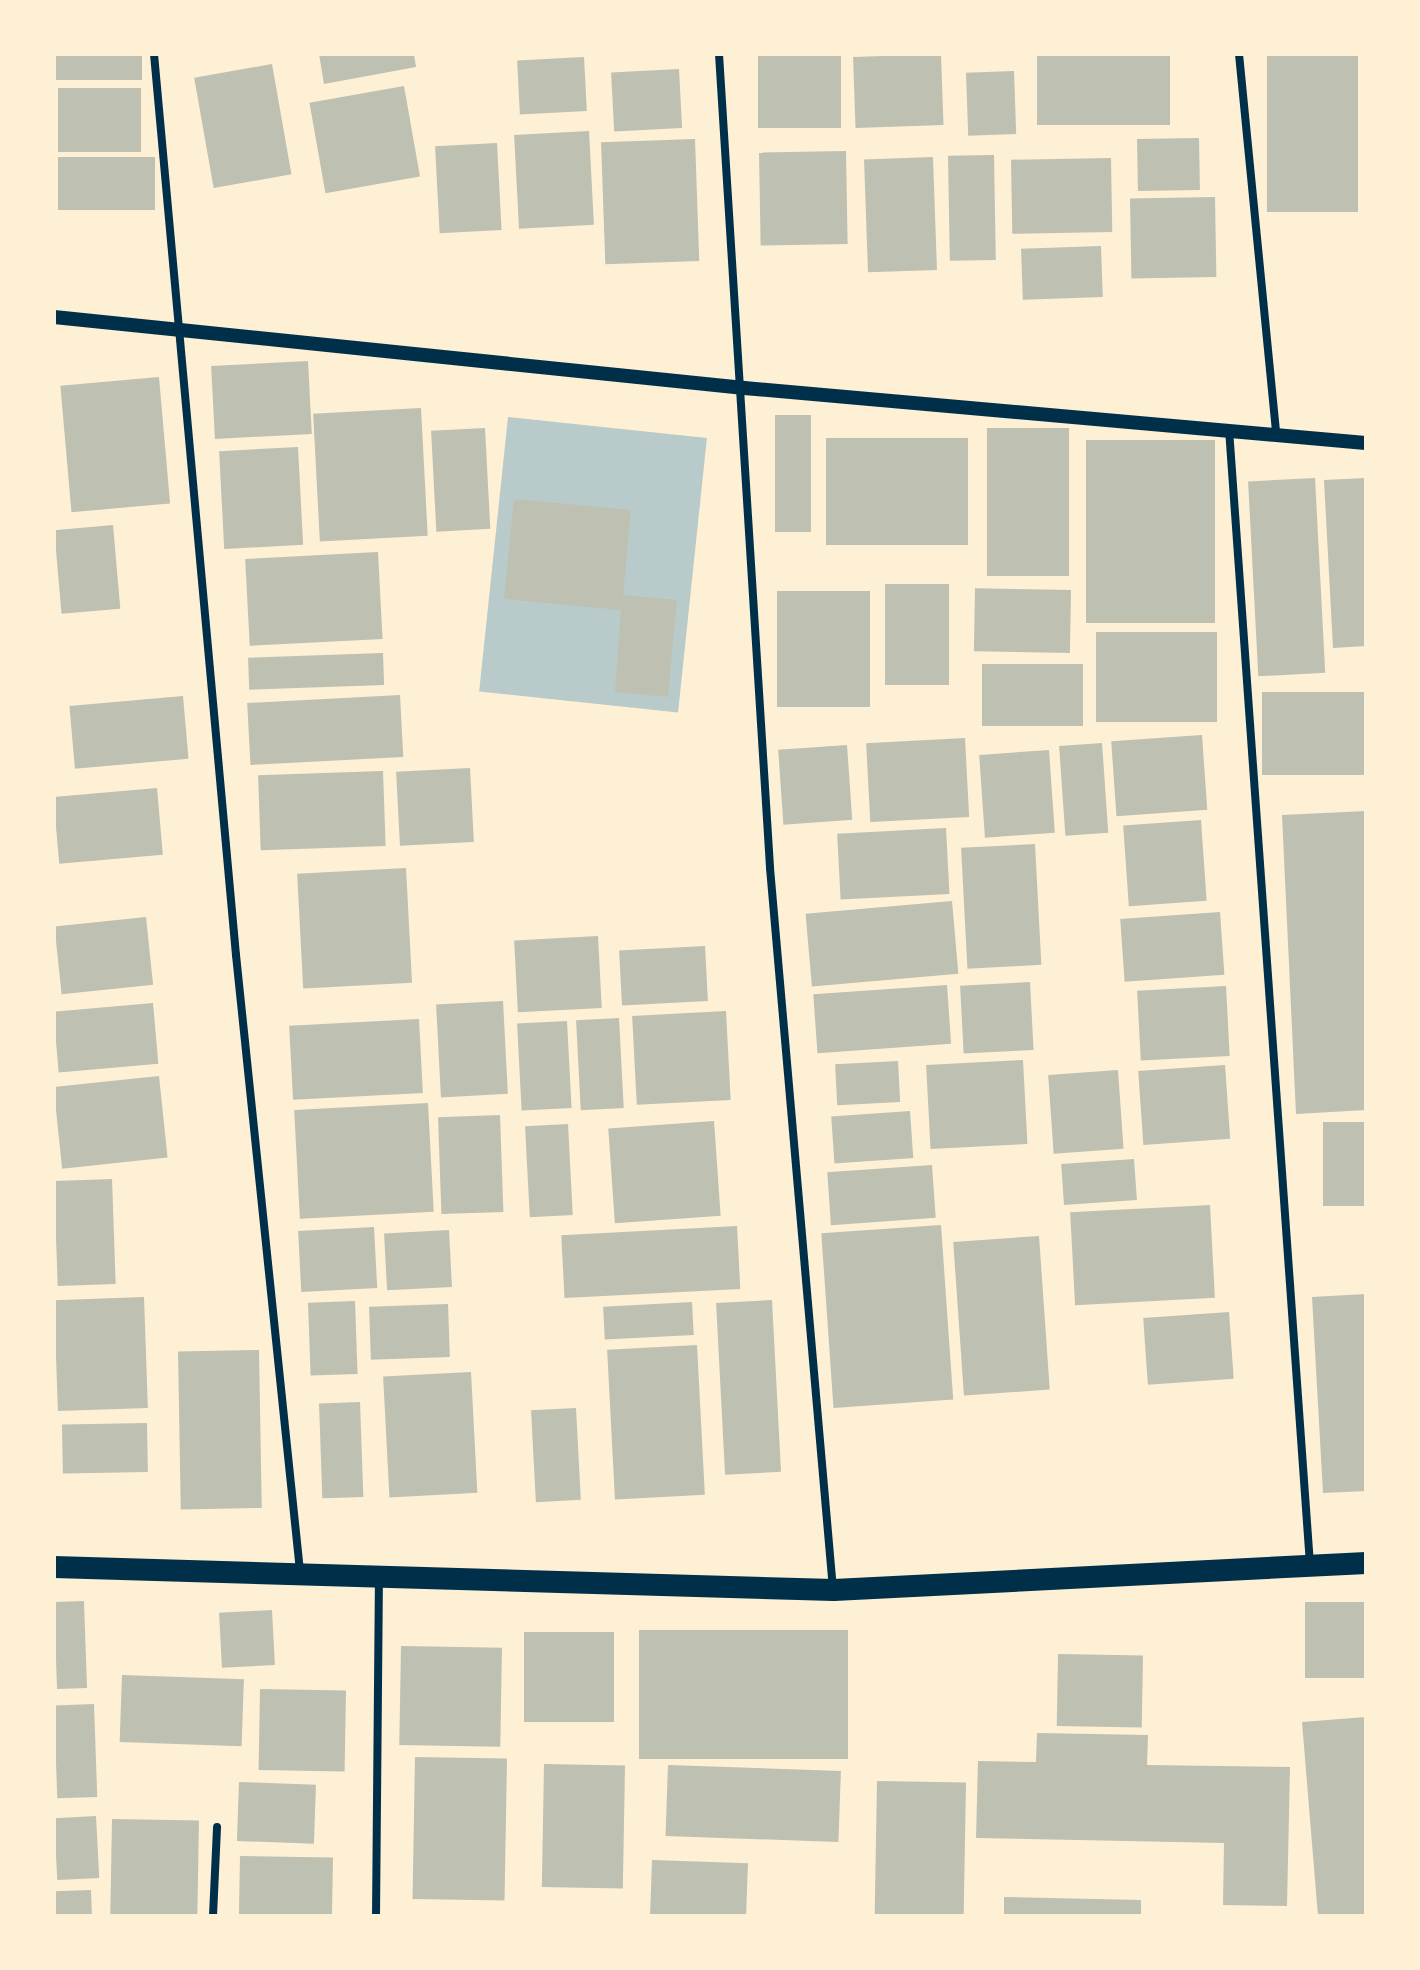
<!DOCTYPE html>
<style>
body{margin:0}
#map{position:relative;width:1420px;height:1970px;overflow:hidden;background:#fdf0d5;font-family:"Open Sans",sans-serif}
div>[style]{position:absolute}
.green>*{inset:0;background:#b9caca;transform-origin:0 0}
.building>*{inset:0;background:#bec0b2;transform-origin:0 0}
.minor>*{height:8px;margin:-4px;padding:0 4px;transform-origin:4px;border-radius:4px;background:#003049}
.tertiary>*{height:14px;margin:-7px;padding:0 7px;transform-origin:7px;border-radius:7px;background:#003049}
.trunk>*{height:22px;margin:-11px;padding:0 11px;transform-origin:11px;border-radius:11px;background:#003049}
span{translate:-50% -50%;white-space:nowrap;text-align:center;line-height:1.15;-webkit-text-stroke:8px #fdf0d5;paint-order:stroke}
.frame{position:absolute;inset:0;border:56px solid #fdf0d5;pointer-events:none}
</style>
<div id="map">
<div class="green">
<i style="left:508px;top:417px;width:200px;height:276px;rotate:6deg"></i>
</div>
<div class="building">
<i style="left:54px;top:54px;width:88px;height:26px"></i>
<i style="clip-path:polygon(319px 54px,414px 54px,416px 67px,324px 84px)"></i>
<i style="left:758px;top:54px;width:83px;height:74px"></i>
<i style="left:941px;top:54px;width:71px;height:88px;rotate:88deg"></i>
<i style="left:1037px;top:54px;width:133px;height:71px"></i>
<i style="left:1267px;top:54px;width:91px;height:158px"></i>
<i style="left:584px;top:57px;width:54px;height:67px;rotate:87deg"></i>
<i style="left:272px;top:64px;width:112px;height:79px;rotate:80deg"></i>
<i style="left:679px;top:69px;width:59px;height:68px;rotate:87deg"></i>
<i style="left:1014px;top:71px;width:63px;height:48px;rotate:88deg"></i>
<i style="left:404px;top:86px;width:92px;height:96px;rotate:80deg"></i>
<i style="left:141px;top:88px;width:64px;height:83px;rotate:90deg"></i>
<i style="left:589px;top:131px;width:94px;height:75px;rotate:87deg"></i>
<i style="left:1199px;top:138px;width:52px;height:62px;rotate:89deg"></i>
<i style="left:695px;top:139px;width:122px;height:94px;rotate:88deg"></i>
<i style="left:497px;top:143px;width:87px;height:62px;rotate:87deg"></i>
<i style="left:846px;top:151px;width:93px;height:87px;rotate:89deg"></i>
<i style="left:994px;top:155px;width:105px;height:46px;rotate:89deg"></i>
<i style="left:58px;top:157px;width:97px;height:53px"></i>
<i style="left:933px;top:157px;width:113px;height:69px;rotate:88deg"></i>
<i style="left:1111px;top:158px;width:74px;height:100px;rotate:89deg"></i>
<i style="left:1215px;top:197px;width:80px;height:85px;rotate:89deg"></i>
<i style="left:1101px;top:246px;width:51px;height:80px;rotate:88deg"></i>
<i style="left:308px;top:361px;width:73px;height:97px;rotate:87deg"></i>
<i style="left:159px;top:377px;width:127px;height:99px;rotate:85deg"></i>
<i style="left:421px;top:408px;width:128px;height:108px;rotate:87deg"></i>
<i style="left:775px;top:415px;width:36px;height:117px"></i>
<i style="left:485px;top:428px;width:101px;height:54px;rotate:87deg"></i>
<i style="left:987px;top:428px;width:82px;height:148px"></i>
<i style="left:826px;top:438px;width:142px;height:107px"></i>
<i style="left:1215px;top:440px;width:183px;height:129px;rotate:90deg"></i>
<i style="left:298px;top:447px;width:98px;height:79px;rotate:87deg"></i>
<i style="left:1315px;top:478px;width:195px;height:67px;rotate:87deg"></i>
<i style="clip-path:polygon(1366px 478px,1366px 646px,1333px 648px,1324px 480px)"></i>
<i style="clip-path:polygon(514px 499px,631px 510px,623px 595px,677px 600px,668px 697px,615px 692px,621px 610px,504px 599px)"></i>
<i style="left:113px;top:525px;width:84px;height:59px;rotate:85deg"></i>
<i style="left:378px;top:552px;width:87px;height:133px;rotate:87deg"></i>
<i style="left:885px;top:584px;width:64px;height:101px"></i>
<i style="left:1071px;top:590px;width:63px;height:96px;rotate:91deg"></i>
<i style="left:870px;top:591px;width:116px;height:93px;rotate:90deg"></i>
<i style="left:1096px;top:632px;width:121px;height:90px"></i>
<i style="left:383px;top:653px;width:32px;height:135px;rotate:88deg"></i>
<i style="left:982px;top:664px;width:101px;height:62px"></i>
<i style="left:1366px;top:692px;width:83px;height:104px;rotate:90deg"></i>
<i style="left:400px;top:695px;width:62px;height:153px;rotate:87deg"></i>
<i style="left:183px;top:696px;width:63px;height:114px;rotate:85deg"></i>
<i style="left:1202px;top:735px;width:75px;height:91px;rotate:86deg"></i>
<i style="left:965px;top:738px;width:79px;height:99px;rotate:87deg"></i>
<i style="left:1102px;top:743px;width:90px;height:43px;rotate:86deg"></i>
<i style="left:847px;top:745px;width:75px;height:69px;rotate:86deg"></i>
<i style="left:1049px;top:750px;width:83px;height:70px;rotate:86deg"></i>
<i style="left:470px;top:768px;width:74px;height:74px;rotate:87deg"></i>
<i style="left:383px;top:771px;width:75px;height:125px;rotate:88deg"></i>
<i style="left:157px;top:788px;width:67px;height:104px;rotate:85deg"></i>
<i style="clip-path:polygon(1366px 811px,1366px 1110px,1296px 1114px,1282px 815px)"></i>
<i style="left:1201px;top:820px;width:81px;height:78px;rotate:86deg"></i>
<i style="left:946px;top:828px;width:66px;height:109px;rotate:87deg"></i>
<i style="left:1035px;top:844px;width:121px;height:74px;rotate:87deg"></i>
<i style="left:406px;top:868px;width:115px;height:109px;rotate:87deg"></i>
<i style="left:952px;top:901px;width:73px;height:147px;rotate:85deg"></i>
<i style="left:1220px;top:912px;width:63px;height:100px;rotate:86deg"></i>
<i style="left:146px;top:917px;width:68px;height:92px;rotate:84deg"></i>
<i style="left:598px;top:936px;width:72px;height:84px;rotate:87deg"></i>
<i style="left:705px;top:946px;width:55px;height:86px;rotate:87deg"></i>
<i style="left:1030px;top:982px;width:68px;height:70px;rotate:87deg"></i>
<i style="left:947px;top:985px;width:59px;height:134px;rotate:86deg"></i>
<i style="left:1226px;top:986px;width:70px;height:89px;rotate:87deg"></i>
<i style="left:503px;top:1001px;width:93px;height:67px;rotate:87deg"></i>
<i style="left:153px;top:1003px;width:61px;height:100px;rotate:85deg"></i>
<i style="left:726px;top:1011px;width:89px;height:94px;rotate:87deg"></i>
<i style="left:619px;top:1018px;width:90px;height:43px;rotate:87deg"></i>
<i style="left:419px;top:1019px;width:74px;height:130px;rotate:87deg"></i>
<i style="left:567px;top:1021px;width:87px;height:50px;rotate:87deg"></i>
<i style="left:1023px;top:1060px;width:84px;height:97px;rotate:87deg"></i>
<i style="left:898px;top:1061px;width:41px;height:63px;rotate:87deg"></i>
<i style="left:1225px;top:1065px;width:74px;height:87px;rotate:86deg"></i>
<i style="left:1118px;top:1070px;width:79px;height:70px;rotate:86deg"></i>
<i style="left:159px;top:1076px;width:82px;height:106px;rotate:84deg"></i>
<i style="left:428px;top:1103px;width:109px;height:134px;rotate:87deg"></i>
<i style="left:910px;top:1111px;width:47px;height:79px;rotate:86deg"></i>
<i style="left:500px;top:1115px;width:97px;height:62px;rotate:88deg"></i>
<i style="left:714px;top:1121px;width:95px;height:106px;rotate:86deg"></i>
<i style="left:1366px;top:1122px;width:84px;height:43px;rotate:90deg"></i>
<i style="left:568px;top:1124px;width:91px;height:43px;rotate:87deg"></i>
<i style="left:1134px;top:1159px;width:41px;height:73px;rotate:86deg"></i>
<i style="left:932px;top:1165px;width:53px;height:105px;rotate:86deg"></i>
<i style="left:112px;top:1179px;width:105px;height:58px;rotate:88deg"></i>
<i style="left:1210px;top:1205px;width:93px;height:140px;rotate:87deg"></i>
<i style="left:941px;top:1225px;width:175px;height:120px;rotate:86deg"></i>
<i style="left:737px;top:1226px;width:63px;height:176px;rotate:87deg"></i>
<i style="left:374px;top:1227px;width:61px;height:76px;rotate:87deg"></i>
<i style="left:449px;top:1230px;width:57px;height:65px;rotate:87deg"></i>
<i style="left:1039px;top:1236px;width:154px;height:86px;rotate:86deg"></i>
<i style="clip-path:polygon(1366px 1294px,1366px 1491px,1323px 1493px,1312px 1297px)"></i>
<i style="left:144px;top:1297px;width:111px;height:90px;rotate:88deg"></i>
<i style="left:772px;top:1300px;width:172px;height:56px;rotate:87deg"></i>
<i style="left:355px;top:1301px;width:73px;height:47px;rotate:88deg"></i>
<i style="left:692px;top:1302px;width:33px;height:89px;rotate:87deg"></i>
<i style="left:448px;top:1304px;width:53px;height:79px;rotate:88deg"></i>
<i style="left:1229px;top:1312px;width:67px;height:86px;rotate:86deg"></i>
<i style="left:697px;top:1345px;width:150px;height:90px;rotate:87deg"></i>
<i style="left:259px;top:1350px;width:158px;height:81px;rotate:89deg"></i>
<i style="left:471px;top:1372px;width:121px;height:88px;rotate:87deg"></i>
<i style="left:360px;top:1402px;width:95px;height:41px;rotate:88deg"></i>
<i style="left:576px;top:1408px;width:92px;height:45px;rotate:87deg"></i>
<i style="left:147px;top:1423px;width:49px;height:85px;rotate:89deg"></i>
<i style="left:84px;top:1601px;width:87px;height:30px;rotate:88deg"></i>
<i style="left:1366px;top:1602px;width:76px;height:61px;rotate:90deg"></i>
<i style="left:272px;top:1610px;width:55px;height:53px;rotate:87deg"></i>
<i style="left:848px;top:1630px;width:129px;height:209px;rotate:90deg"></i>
<i style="left:614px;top:1632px;width:90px;height:90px;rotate:90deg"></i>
<i style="left:401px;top:1646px;width:101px;height:99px;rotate:1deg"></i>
<i style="left:1058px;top:1654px;width:85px;height:72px;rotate:1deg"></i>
<i style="left:122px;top:1675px;width:122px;height:67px;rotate:2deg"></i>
<i style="left:260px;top:1689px;width:86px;height:81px;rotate:1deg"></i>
<i style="left:94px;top:1704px;width:93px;height:40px;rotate:88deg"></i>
<i style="clip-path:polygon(1366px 1717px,1366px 1916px,1318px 1916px,1302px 1722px)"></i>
<i style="clip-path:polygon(1037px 1733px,1148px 1735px,1147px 1765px,1290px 1767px,1287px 1906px,1223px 1905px,1224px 1843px,976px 1838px,978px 1761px,1036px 1762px)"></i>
<i style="left:415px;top:1757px;width:92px;height:142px;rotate:1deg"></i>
<i style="left:544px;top:1764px;width:81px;height:123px;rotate:1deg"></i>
<i style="left:668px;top:1765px;width:173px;height:71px;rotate:2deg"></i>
<i style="left:877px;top:1781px;width:89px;height:135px;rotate:1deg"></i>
<i style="left:239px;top:1782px;width:77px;height:59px;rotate:2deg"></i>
<i style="left:96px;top:1816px;width:62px;height:42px;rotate:87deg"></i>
<i style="left:112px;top:1819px;width:87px;height:97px;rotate:1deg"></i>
<i style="left:240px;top:1856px;width:93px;height:60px;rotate:1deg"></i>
<i style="left:652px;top:1860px;width:96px;height:56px;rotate:2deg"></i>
<i style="left:91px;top:1890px;width:26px;height:37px;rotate:88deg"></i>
<i style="clip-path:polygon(1004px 1897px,1141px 1900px,1141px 1916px,1004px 1916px)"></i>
</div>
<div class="minor">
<i style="left:154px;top:54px;width:905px;rotate:84.8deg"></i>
<i style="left:236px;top:955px;width:619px;rotate:84.07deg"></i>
<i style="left:719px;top:54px;width:816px;rotate:86.41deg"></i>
<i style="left:770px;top:868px;width:724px;rotate:85.01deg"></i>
<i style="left:1239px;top:54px;width:382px;rotate:84.4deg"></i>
<i style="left:1229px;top:429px;width:1139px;rotate:85.92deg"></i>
<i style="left:213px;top:1916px;width:89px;rotate:-87.4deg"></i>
<i style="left:376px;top:1916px;width:339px;rotate:-89.5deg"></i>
</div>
<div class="tertiary">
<i style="left:54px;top:317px;width:694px;rotate:5.87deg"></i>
<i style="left:744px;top:388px;width:624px;rotate:5.05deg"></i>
</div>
<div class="trunk">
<i style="left:54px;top:1567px;width:780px;rotate:1.69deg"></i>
<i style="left:834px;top:1590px;width:533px;rotate:-2.91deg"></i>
</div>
<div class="frame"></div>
</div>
